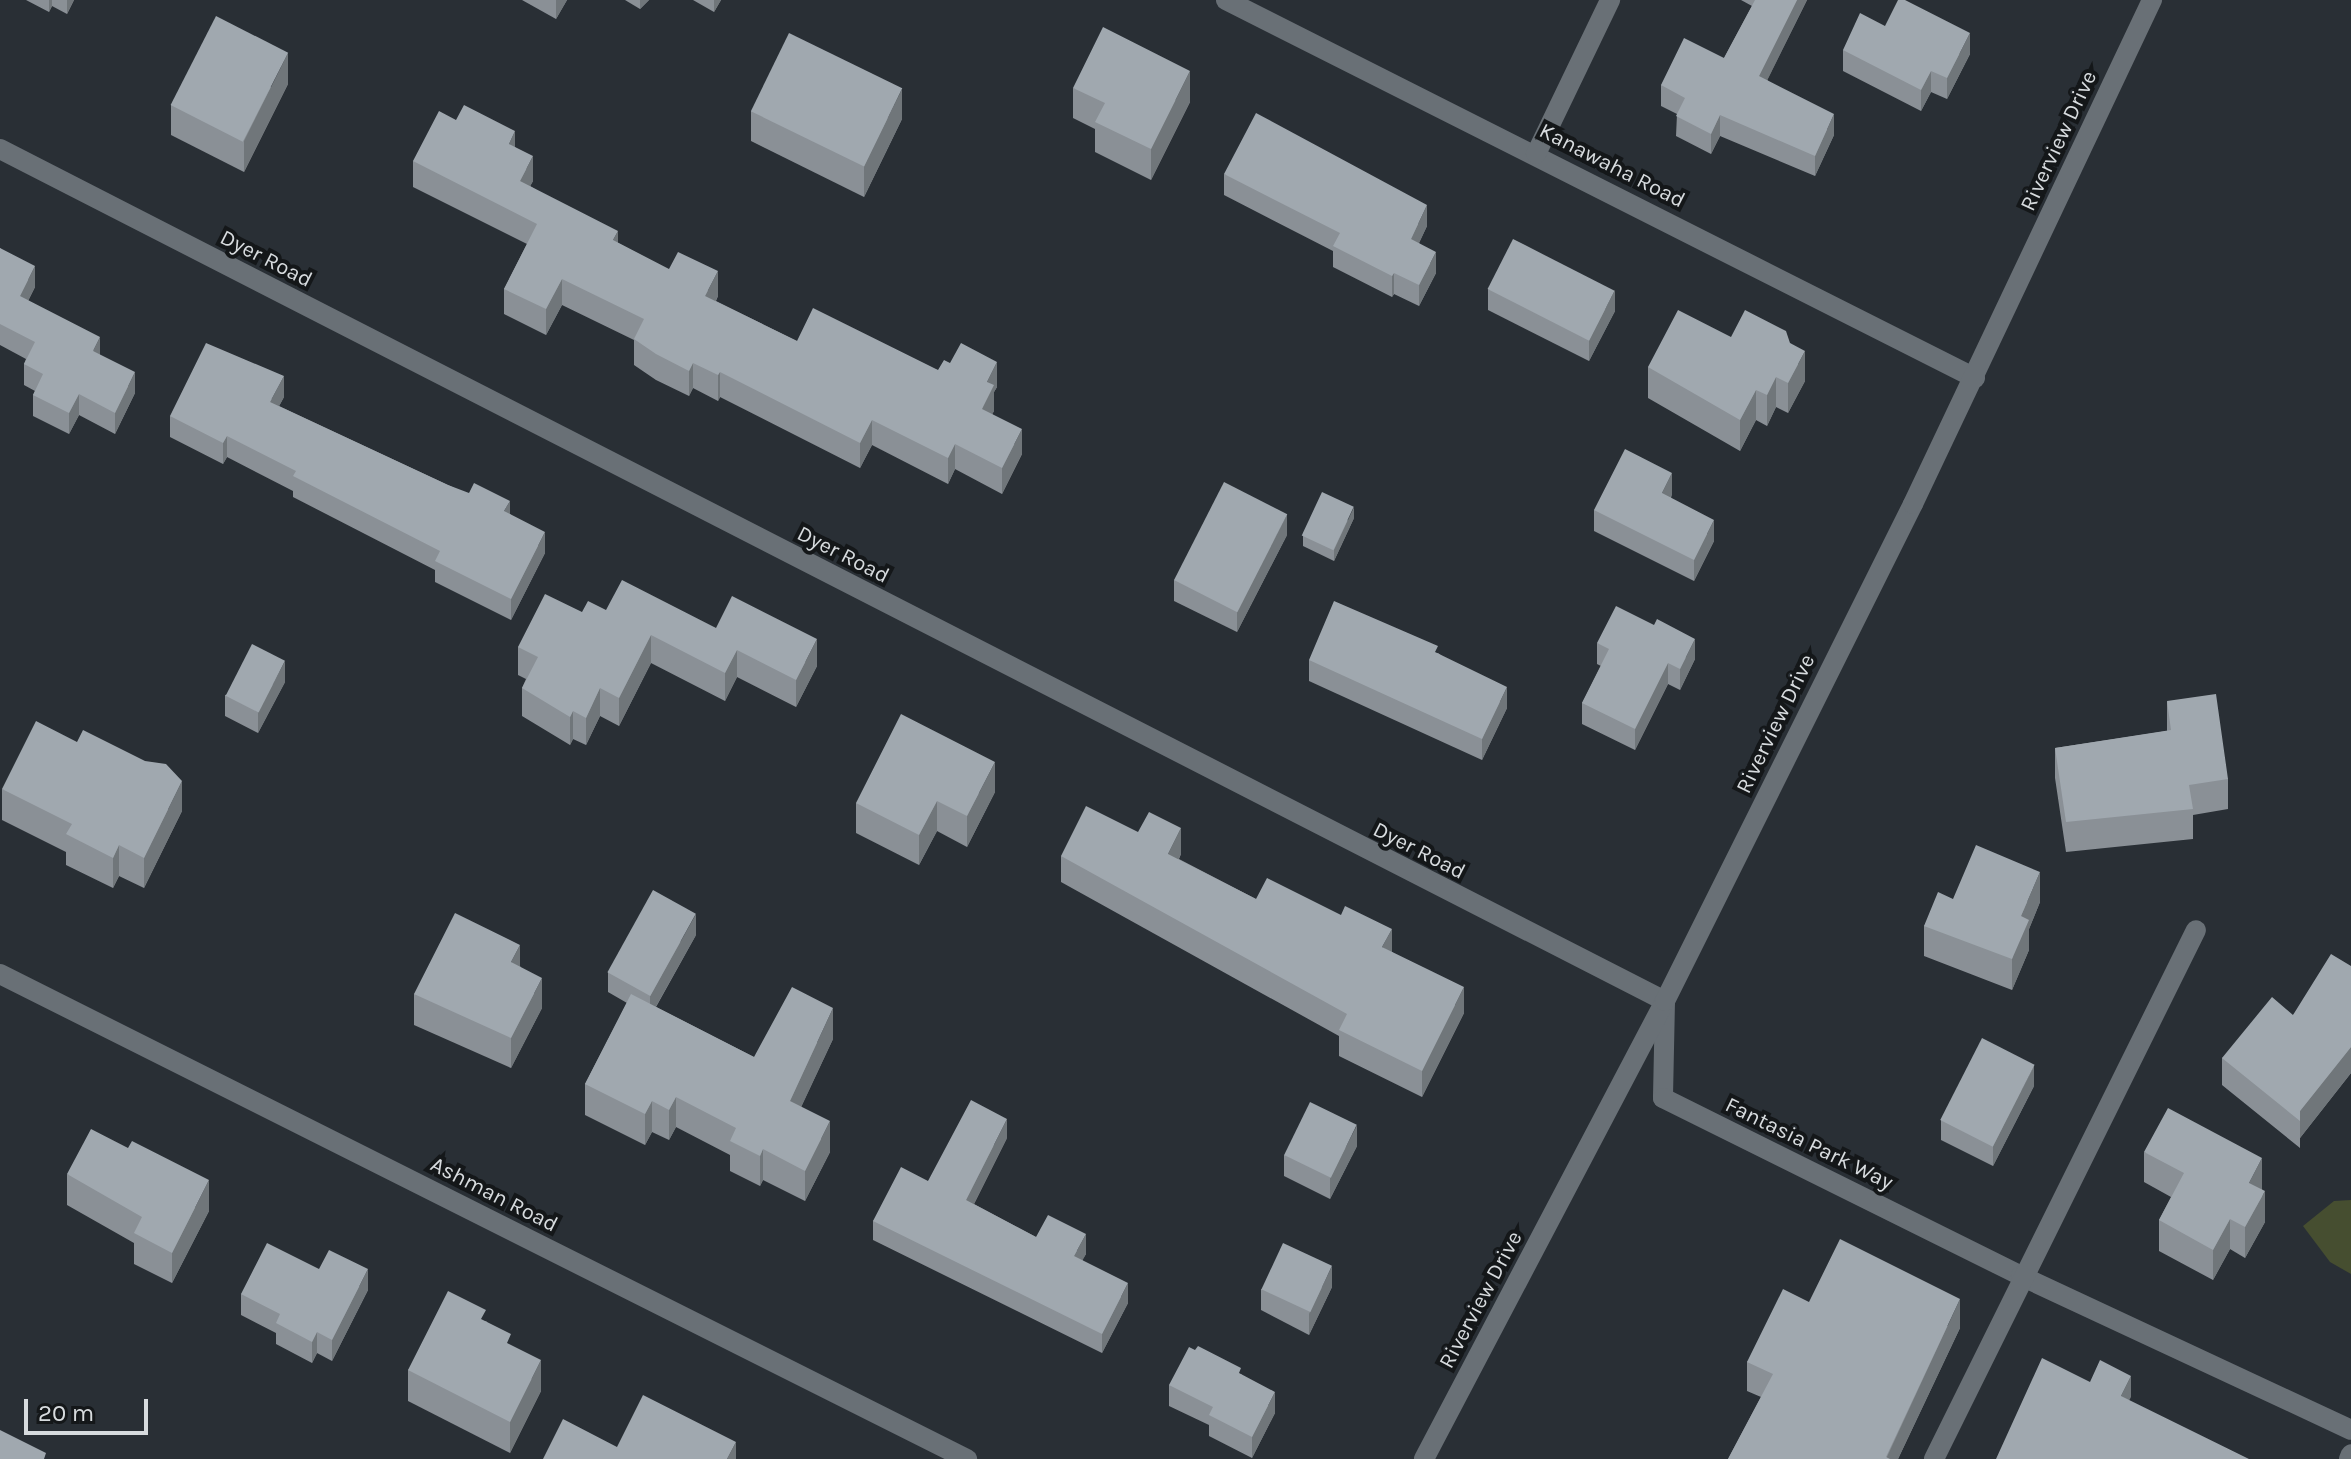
<!DOCTYPE html>
<style>
body{margin:0}
#map{position:relative;width:2351px;height:1459px;overflow:hidden;background:#292f35;font-family:Karla,sans-serif}
div>[style]{position:absolute}
.green>*{inset:0;background:#464e30}
.minor>*{height:20px;margin:-10px;padding:0 10px;transform-origin:10px;border-radius:10px;background:#697076}
.tertiary>*{height:20px;margin:-10px;padding:0 10px;transform-origin:10px;border-radius:10px;background:#697076}
.wall>*{inset:0;background:#8a9096}
.shaded-wall>*{inset:0;background:#70767a}
.building>*{inset:0;background:#a0a8af;transform-origin:0 0}
span{translate:-50% -50%;white-space:nowrap;text-align:center;line-height:1.15;-webkit-text-stroke:8px #141719;paint-order:stroke}
.street-label{font-size:22px;color:#d7dbde}
.scale{position:absolute;left:24px;top:1399px;width:124px;height:36px;box-sizing:border-box;border:4px solid #d7dbde;border-top:0;padding-left:10px;font-size:24px;line-height:28px;white-space:nowrap;color:#d7dbde;-webkit-text-stroke:6px #141719;paint-order:stroke}
</style>
<div id="map">
<div class="green">
<i style="clip-path:polygon(2351px 1200px,2351px 1274px,2330px 1262px,2303px 1226px,2334px 1201px)"></i>
</div>
<div class="minor">
<i style="left:1226px;top:0;width:839px;rotate:26.78deg"></i>
<i style="left:0;top:149px;width:1870px;rotate:27.1deg"></i>
<i style="left:1665px;top:1001px;width:97px;rotate:91.2deg"></i>
<i style="left:1663px;top:1098px;width:400px;rotate:26.4deg"></i>
<i style="left:2021px;top:1276px;width:364px;rotate:25deg"></i>
<i style="left:1536px;top:154px;width:171px;rotate:-64.3deg"></i>
<i style="left:0;top:974px;width:1082px;rotate:26.64deg"></i>
<i style="left:1934px;top:1459px;width:590px;rotate:-63.65deg"></i>
<i style="left:2349px;top:1459px;width:5px;rotate:-68deg"></i>
</div>
<div class="tertiary">
<i style="left:1424px;top:1459px;width:518px;rotate:-62.25deg"></i>
<i style="left:1665px;top:1001px;width:555px;rotate:-63.48deg"></i>
<i style="left:1913px;top:504px;width:558px;rotate:-64.63deg"></i>
</div>
<div class="wall">
<i style="clip-path:polygon(26px 0,74px 0,67px 14px,52px 6px,49px 12px)"></i>
<i style="clip-path:polygon(522px 0,567px 0,556px 19px)"></i>
<i style="clip-path:polygon(625px 0,649px 0,640px 9px)"></i>
<i style="clip-path:polygon(693px 0,721px 0,714px 12px)"></i>
<i style="clip-path:polygon(1741px 0,1807px 0,1767px 80px,1834px 135px,1815px 176px,1720px 136px,1711px 154px,1676px 136px,1677px 114px,1661px 106px,1661px 85px,1724px 58px,1752px 6px)"></i>
<i style="clip-path:polygon(1843px 50px,1970px 54px,1947px 99px,1931px 92px,1921px 111px,1843px 71px)"></i>
<i style="clip-path:polygon(288px 84px,244px 172px,171px 135px,171px 105px)"></i>
<i style="clip-path:polygon(1073px 88px,1190px 102px,1151px 180px,1095px 152px,1095px 129px,1073px 118px)"></i>
<i style="clip-path:polygon(751px 111px,902px 119px,864px 197px,751px 141px)"></i>
<i style="clip-path:polygon(515px 147px,533px 181px,530px 186px,618px 243px,718px 296px,716px 301px,797px 341px,938px 370px,997px 387px,994px 392px,994px 411px,992px 414px,1022px 454px,1002px 494px,955px 469px,948px 484px,872px 445px,860px 468px,720px 397px,718px 401px,693px 388px,689px 396px,656px 380px,634px 365px,634px 340px,562px 305px,546px 335px,504px 314px,504px 289px,527px 244px,413px 187px,413px 161px)"></i>
<i style="clip-path:polygon(1224px 174px,1427px 226px,1419px 243px,1436px 273px,1419px 306px,1394px 294px,1392px 297px,1333px 267px,1333px 251px,1224px 195px)"></i>
<i style="clip-path:polygon(0 248px,35px 287px,28px 301px,100px 355px,135px 393px,115px 434px,79px 415px,69px 434px,33px 416px,33px 395px,35px 391px,24px 385px,24px 364px,26px 359px,0 345px)"></i>
<i style="clip-path:polygon(1488px 289px,1615px 311px,1589px 361px,1488px 310px)"></i>
<i style="clip-path:polygon(1731px 337px,1790px 343px,1805px 381px,1788px 413px,1776px 407px,1767px 426px,1756px 420px,1740px 451px,1648px 398px,1648px 367px)"></i>
<i style="clip-path:polygon(284px 397px,279px 406px,510px 514px,545px 553px,511px 620px,435px 582px,435px 570px,293px 497px,293px 491px,227px 457px,223px 464px,170px 437px,170px 416px)"></i>
<i style="clip-path:polygon(1672px 494px,1671px 498px,1714px 541px,1694px 581px,1594px 531px,1594px 510px)"></i>
<i style="clip-path:polygon(1354px 518px,1334px 561px,1303px 546px,1303px 536px)"></i>
<i style="clip-path:polygon(1287px 535px,1237px 632px,1174px 601px,1174px 580px)"></i>
<i style="clip-path:polygon(606px 610px,716px 628px,817px 666px,796px 707px,737px 677px,725px 701px,651px 663px,619px 726px,600px 716px,586px 745px,573px 739px,570px 745px,522px 716px,522px 688px,526px 679px,518px 675px,518px 647px)"></i>
<i style="clip-path:polygon(1597px 643px,1695px 659px,1680px 690px,1668px 684px,1635px 750px,1582px 724px,1582px 703px,1601px 666px,1597px 664px)"></i>
<i style="clip-path:polygon(1438px 653px,1507px 708px,1482px 760px,1309px 681px,1309px 660px)"></i>
<i style="clip-path:polygon(285px 682px,258px 733px,225px 716px,225px 695px)"></i>
<i style="clip-path:polygon(2167px 701px,2228px 779px,2228px 809px,2193px 815px,2193px 839px,2066px 852px,2055px 778px,2055px 748px,2167px 731px)"></i>
<i style="clip-path:polygon(2px 789px,182px 811px,144px 888px,119px 876px,113px 888px,66px 865px,66px 852px,2px 820px)"></i>
<i style="clip-path:polygon(995px 792px,967px 847px,937px 831px,919px 865px,856px 833px,856px 803px)"></i>
<i style="clip-path:polygon(1181px 854px,1179px 859px,1256px 899px,1392px 952px,1464px 1013px,1422px 1097px,1339px 1056px,1339px 1036px,1061px 882px,1061px 856px)"></i>
<i style="clip-path:polygon(1953px 899px,2040px 902px,2029px 929px,2029px 950px,2012px 990px,1924px 956px,1924px 926px)"></i>
<i style="clip-path:polygon(696px 935px,656px 1007px,754px 1057px,833px 1039px,801px 1107px,830px 1152px,805px 1201px,763px 1180px,760px 1186px,730px 1171px,730px 1155px,676px 1127px,669px 1140px,652px 1132px,645px 1145px,585px 1115px,585px 1084px,627px 1003px,608px 992px,608px 972px)"></i>
<i style="clip-path:polygon(520px 966px,542px 1008px,511px 1068px,414px 1025px,414px 994px)"></i>
<i style="clip-path:polygon(2351px 966px,2351px 1073px,2300px 1138px,2300px 1148px,2222px 1085px,2222px 1058px,2293px 1015px)"></i>
<i style="clip-path:polygon(2034px 1086px,1993px 1166px,1941px 1140px,1941px 1120px)"></i>
<i style="clip-path:polygon(1007px 1138px,974px 1204px,1036px 1237px,1086px 1254px,1082px 1260px,1128px 1303px,1102px 1353px,873px 1240px,873px 1221px,928px 1181px)"></i>
<i style="clip-path:polygon(1357px 1146px,1330px 1199px,1284px 1176px,1284px 1155px)"></i>
<i style="clip-path:polygon(2144px 1152px,2262px 1189px,2265px 1222px,2245px 1258px,2230px 1249px,2213px 1280px,2159px 1251px,2159px 1220px,2171px 1197px,2144px 1182px)"></i>
<i style="clip-path:polygon(67px 1174px,209px 1211px,172px 1283px,134px 1264px,134px 1243px,67px 1205px)"></i>
<i style="clip-path:polygon(319px 1269px,368px 1290px,332px 1361px,317px 1353px,312px 1363px,276px 1344px,276px 1333px,241px 1315px,241px 1294px)"></i>
<i style="clip-path:polygon(1332px 1287px,1309px 1335px,1261px 1310px,1261px 1289px)"></i>
<i style="clip-path:polygon(1809px 1302px,1960px 1328px,1898px 1459px,1728px 1459px,1761px 1397px,1747px 1391px,1747px 1362px)"></i>
<i style="clip-path:polygon(486px 1321px,541px 1391px,510px 1453px,408px 1401px,408px 1370px)"></i>
<i style="clip-path:polygon(1241px 1374px,1275px 1413px,1252px 1458px,1209px 1436px,1209px 1425px,1169px 1406px,1169px 1385px)"></i>
</div>
<div class="shaded-wall">
<i style="clip-path:polygon(49px 0,52px 0,52px 6px,49px 12px)"></i>
<i style="clip-path:polygon(67px 0,74px 0,67px 14px)"></i>
<i style="clip-path:polygon(556px 0,567px 0,556px 19px)"></i>
<i style="clip-path:polygon(640px 0,649px 0,640px 9px)"></i>
<i style="clip-path:polygon(714px 0,721px 0,714px 12px)"></i>
<i style="clip-path:polygon(1797px 0,1807px 0,1759px 97px,1759px 76px)"></i>
<i style="clip-path:polygon(1970px 33px,1970px 54px,1947px 99px,1947px 78px)"></i>
<i style="clip-path:polygon(288px 53px,288px 84px,244px 172px,244px 141px)"></i>
<i style="clip-path:polygon(1190px 71px,1190px 102px,1151px 180px,1151px 149px)"></i>
<i style="clip-path:polygon(1931px 71px,1931px 92px,1921px 111px,1921px 90px)"></i>
<i style="clip-path:polygon(902px 89px,902px 119px,864px 197px,864px 166px)"></i>
<i style="clip-path:polygon(1834px 114px,1834px 135px,1815px 176px,1815px 156px)"></i>
<i style="clip-path:polygon(1720px 115px,1720px 136px,1711px 154px,1711px 134px)"></i>
<i style="clip-path:polygon(515px 131px,515px 156px,509px 144px)"></i>
<i style="clip-path:polygon(533px 156px,533px 181px,520px 206px,520px 181px)"></i>
<i style="clip-path:polygon(1427px 205px,1427px 226px,1411px 260px,1411px 239px)"></i>
<i style="clip-path:polygon(618px 231px,618px 256px,613px 240px)"></i>
<i style="clip-path:polygon(1436px 252px,1436px 273px,1419px 306px,1419px 285px)"></i>
<i style="clip-path:polygon(35px 266px,35px 287px,20px 317px,20px 296px)"></i>
<i style="clip-path:polygon(718px 271px,718px 296px,705px 321px,705px 296px)"></i>
<i style="clip-path:polygon(1394px 273px,1394px 294px,1392px 297px,1392px 276px)"></i>
<i style="clip-path:polygon(562px 279px,562px 305px,546px 335px,546px 309px)"></i>
<i style="clip-path:polygon(1615px 290px,1615px 311px,1589px 361px,1589px 340px)"></i>
<i style="clip-path:polygon(100px 337px,100px 358px,93px 351px)"></i>
<i style="clip-path:polygon(1805px 351px,1805px 381px,1788px 413px,1788px 383px)"></i>
<i style="clip-path:polygon(997px 362px,997px 387px,994px 392px,994px 411px,982px 435px,982px 409px,987px 382px)"></i>
<i style="clip-path:polygon(693px 363px,693px 388px,689px 396px,689px 371px)"></i>
<i style="clip-path:polygon(135px 372px,135px 393px,115px 434px,115px 413px)"></i>
<i style="clip-path:polygon(720px 372px,720px 397px,718px 401px,718px 375px)"></i>
<i style="clip-path:polygon(284px 376px,284px 397px,270px 423px,270px 402px)"></i>
<i style="clip-path:polygon(1776px 377px,1776px 407px,1767px 426px,1767px 395px)"></i>
<i style="clip-path:polygon(1756px 390px,1756px 420px,1740px 451px,1740px 420px)"></i>
<i style="clip-path:polygon(79px 394px,79px 415px,69px 434px,69px 413px)"></i>
<i style="clip-path:polygon(872px 420px,872px 445px,860px 468px,860px 443px)"></i>
<i style="clip-path:polygon(1022px 429px,1022px 454px,1002px 494px,1002px 468px)"></i>
<i style="clip-path:polygon(227px 436px,227px 457px,223px 464px,223px 443px)"></i>
<i style="clip-path:polygon(955px 444px,955px 469px,948px 484px,948px 458px)"></i>
<i style="clip-path:polygon(1672px 473px,1672px 494px,1662px 514px,1662px 493px)"></i>
<i style="clip-path:polygon(510px 501px,510px 522px,504px 511px)"></i>
<i style="clip-path:polygon(1354px 507px,1354px 518px,1334px 561px,1334px 550px)"></i>
<i style="clip-path:polygon(1287px 514px,1287px 535px,1237px 632px,1237px 611px)"></i>
<i style="clip-path:polygon(1714px 520px,1714px 541px,1694px 581px,1694px 560px)"></i>
<i style="clip-path:polygon(545px 532px,545px 553px,511px 620px,511px 599px)"></i>
<i style="clip-path:polygon(651px 635px,651px 663px,619px 726px,619px 698px)"></i>
<i style="clip-path:polygon(817px 639px,817px 666px,796px 707px,796px 680px)"></i>
<i style="clip-path:polygon(1695px 639px,1695px 659px,1680px 690px,1680px 669px)"></i>
<i style="clip-path:polygon(737px 650px,737px 677px,725px 701px,725px 673px)"></i>
<i style="clip-path:polygon(285px 661px,285px 682px,258px 733px,258px 712px)"></i>
<i style="clip-path:polygon(1668px 663px,1668px 684px,1635px 750px,1635px 729px)"></i>
<i style="clip-path:polygon(1507px 687px,1507px 708px,1482px 760px,1482px 739px)"></i>
<i style="clip-path:polygon(600px 688px,600px 716px,586px 745px,586px 718px)"></i>
<i style="clip-path:polygon(573px 711px,573px 739px,570px 745px,570px 717px)"></i>
<i style="clip-path:polygon(995px 762px,995px 792px,967px 847px,967px 816px)"></i>
<i style="clip-path:polygon(182px 781px,182px 811px,144px 888px,144px 858px)"></i>
<i style="clip-path:polygon(937px 801px,937px 831px,919px 865px,919px 835px)"></i>
<i style="clip-path:polygon(1181px 828px,1181px 854px,1168px 880px,1168px 854px)"></i>
<i style="clip-path:polygon(119px 845px,119px 876px,113px 888px,113px 858px)"></i>
<i style="clip-path:polygon(2040px 872px,2040px 902px,2029px 929px,2029px 950px,2012px 990px,2012px 959px,2021px 916px)"></i>
<i style="clip-path:polygon(696px 914px,696px 935px,650px 1017px,650px 996px)"></i>
<i style="clip-path:polygon(1392px 929px,1392px 954px,1382px 947px)"></i>
<i style="clip-path:polygon(520px 945px,520px 976px,511px 962px)"></i>
<i style="clip-path:polygon(542px 978px,542px 1008px,511px 1068px,511px 1038px)"></i>
<i style="clip-path:polygon(1464px 987px,1464px 1013px,1422px 1097px,1422px 1071px)"></i>
<i style="clip-path:polygon(833px 1008px,833px 1039px,790px 1131px,790px 1101px)"></i>
<i style="clip-path:polygon(2351px 1047px,2351px 1073px,2300px 1138px,2300px 1111px)"></i>
<i style="clip-path:polygon(2034px 1065px,2034px 1086px,1993px 1166px,1993px 1146px)"></i>
<i style="clip-path:polygon(676px 1097px,676px 1127px,669px 1140px,669px 1110px)"></i>
<i style="clip-path:polygon(652px 1101px,652px 1132px,645px 1145px,645px 1114px)"></i>
<i style="clip-path:polygon(1007px 1119px,1007px 1138px,966px 1220px,966px 1200px)"></i>
<i style="clip-path:polygon(830px 1121px,830px 1152px,805px 1201px,805px 1171px)"></i>
<i style="clip-path:polygon(1357px 1125px,1357px 1146px,1330px 1199px,1330px 1178px)"></i>
<i style="clip-path:polygon(763px 1149px,763px 1180px,760px 1186px,760px 1156px)"></i>
<i style="clip-path:polygon(2262px 1158px,2262px 1189px,2249px 1214px,2249px 1183px)"></i>
<i style="clip-path:polygon(209px 1180px,209px 1211px,172px 1283px,172px 1253px)"></i>
<i style="clip-path:polygon(2265px 1191px,2265px 1222px,2245px 1258px,2245px 1227px)"></i>
<i style="clip-path:polygon(2230px 1219px,2230px 1249px,2213px 1280px,2213px 1250px)"></i>
<i style="clip-path:polygon(1086px 1234px,1086px 1254px,1074px 1276px,1074px 1256px)"></i>
<i style="clip-path:polygon(1332px 1266px,1332px 1287px,1309px 1335px,1309px 1314px)"></i>
<i style="clip-path:polygon(368px 1269px,368px 1290px,332px 1361px,332px 1340px)"></i>
<i style="clip-path:polygon(1128px 1283px,1128px 1303px,1102px 1353px,1102px 1334px)"></i>
<i style="clip-path:polygon(1960px 1299px,1960px 1328px,1898px 1459px,1886px 1459px)"></i>
<i style="clip-path:polygon(317px 1332px,317px 1353px,312px 1363px,312px 1342px)"></i>
<i style="clip-path:polygon(541px 1360px,541px 1391px,510px 1453px,510px 1422px)"></i>
<i style="clip-path:polygon(2131px 1376px,2131px 1397px,2121px 1416px,2121px 1396px)"></i>
<i style="clip-path:polygon(1275px 1392px,1275px 1413px,1252px 1458px,1252px 1437px)"></i>
<i style="clip-path:polygon(736px 1442px,736px 1459px,727px 1459px)"></i>
</div>
<div class="building">
<i style="clip-path:polygon(1755px 0,1797px 0,1759px 76px,1834px 114px,1815px 156px,1720px 115px,1711px 134px,1676px 116px,1685px 98px,1661px 85px,1684px 38px,1724px 58px)"></i>
<i style="clip-path:polygon(1898px 0,1905px 0,1970px 33px,1947px 78px,1931px 71px,1921px 90px,1843px 50px,1860px 13px,1885px 26px)"></i>
<i style="left:216px;top:16px;width:81px;height:100px;rotate:27deg"></i>
<i style="clip-path:polygon(1103px 27px,1190px 71px,1151px 149px,1095px 122px,1105px 103px,1073px 88px)"></i>
<i style="left:789px;top:33px;width:126px;height:87px;rotate:26deg"></i>
<i style="clip-path:polygon(464px 105px,515px 131px,509px 144px,533px 156px,520px 181px,618px 231px,613px 240px,669px 269px,678px 252px,718px 271px,705px 296px,797px 341px,813px 308px,938px 370px,944px 360px,950px 363px,961px 343px,997px 362px,987px 382px,994px 385px,982px 409px,1022px 429px,1002px 468px,955px 444px,948px 458px,872px 420px,860px 443px,720px 372px,718px 375px,693px 363px,689px 371px,656px 354px,634px 339px,644px 319px,562px 279px,546px 309px,504px 289px,537px 224px,413px 161px,439px 111px,456px 120px)"></i>
<i style="clip-path:polygon(1256px 113px,1427px 205px,1411px 239px,1436px 252px,1419px 285px,1394px 273px,1392px 276px,1333px 246px,1340px 233px,1224px 174px)"></i>
<i style="left:1513px;top:239px;width:114px;height:56px;rotate:27deg"></i>
<i style="clip-path:polygon(0 248px,35px 266px,20px 296px,100px 337px,93px 351px,135px 372px,115px 413px,79px 394px,69px 413px,33px 395px,43px 374px,24px 364px,35px 342px,0 324px)"></i>
<i style="clip-path:polygon(1678px 310px,1731px 337px,1745px 310px,1786px 331px,1790px 343px,1805px 351px,1788px 383px,1776px 377px,1767px 395px,1756px 390px,1740px 420px,1648px 367px)"></i>
<i style="clip-path:polygon(206px 343px,284px 376px,270px 402px,448px 485px,469px 493px,474px 483px,510px 501px,504px 511px,545px 532px,511px 599px,435px 561px,440px 551px,293px 476px,296px 471px,227px 436px,223px 443px,170px 416px)"></i>
<i style="clip-path:polygon(1625px 449px,1672px 473px,1662px 493px,1714px 520px,1694px 560px,1594px 510px)"></i>
<i style="left:1224px;top:482px;width:71px;height:110px;rotate:27deg"></i>
<i style="left:1322px;top:492px;width:35px;height:48px;rotate:25deg"></i>
<i style="clip-path:polygon(622px 580px,716px 628px,732px 596px,817px 639px,796px 680px,737px 650px,725px 673px,651px 635px,619px 698px,600px 688px,586px 718px,573px 711px,570px 717px,522px 688px,538px 657px,518px 647px,545px 594px,582px 612px,588px 601px,606px 610px)"></i>
<i style="clip-path:polygon(1334px 601px,1438px 646px,1435px 652px,1507px 687px,1482px 739px,1309px 660px)"></i>
<i style="clip-path:polygon(1616px 606px,1654px 625px,1657px 619px,1695px 639px,1680px 669px,1668px 663px,1635px 729px,1582px 703px,1609px 649px,1597px 643px)"></i>
<i style="left:252px;top:644px;width:37px;height:58px;rotate:27deg"></i>
<i style="clip-path:polygon(2216px 694px,2228px 779px,2189px 785px,2193px 809px,2066px 822px,2055px 748px,2171px 730px,2167px 701px)"></i>
<i style="clip-path:polygon(901px 714px,995px 762px,967px 816px,937px 801px,919px 835px,856px 803px)"></i>
<i style="clip-path:polygon(36px 721px,77px 742px,83px 730px,145px 761px,166px 764px,182px 781px,144px 858px,119px 845px,113px 858px,66px 834px,72px 824px,2px 789px)"></i>
<i style="clip-path:polygon(1086px 806px,1138px 832px,1149px 812px,1181px 828px,1168px 854px,1256px 899px,1267px 878px,1341px 915px,1345px 906px,1392px 929px,1382px 947px,1464px 987px,1422px 1071px,1339px 1030px,1347px 1014px,1061px 856px)"></i>
<i style="clip-path:polygon(1976px 845px,2040px 872px,2021px 916px,2029px 920px,2012px 959px,1924px 926px,1938px 892px,1953px 899px)"></i>
<i style="left:653px;top:890px;width:49px;height:94px;rotate:29deg"></i>
<i style="clip-path:polygon(455px 913px,520px 945px,511px 962px,542px 978px,511px 1038px,414px 994px)"></i>
<i style="clip-path:polygon(2331px 954px,2351px 966px,2351px 1047px,2300px 1111px,2300px 1121px,2222px 1058px,2272px 997px,2293px 1015px)"></i>
<i style="clip-path:polygon(792px 987px,833px 1008px,790px 1101px,830px 1121px,805px 1171px,763px 1149px,760px 1156px,730px 1141px,736px 1128px,676px 1097px,669px 1110px,652px 1101px,645px 1114px,585px 1084px,631px 994px,754px 1057px)"></i>
<i style="left:1982px;top:1038px;width:59px;height:92px;rotate:27deg"></i>
<i style="clip-path:polygon(971px 1100px,1007px 1119px,966px 1200px,1036px 1237px,1048px 1215px,1086px 1234px,1074px 1256px,1128px 1283px,1102px 1334px,873px 1221px,901px 1167px,928px 1181px)"></i>
<i style="left:1310px;top:1102px;width:52px;height:59px;rotate:26deg"></i>
<i style="clip-path:polygon(2168px 1108px,2262px 1158px,2249px 1183px,2265px 1191px,2245px 1227px,2230px 1219px,2213px 1250px,2159px 1220px,2184px 1173px,2144px 1152px)"></i>
<i style="clip-path:polygon(91px 1129px,128px 1148px,132px 1141px,209px 1180px,172px 1253px,134px 1233px,142px 1217px,67px 1174px)"></i>
<i style="clip-path:polygon(1840px 1239px,1960px 1299px,1886px 1457px,1890px 1459px,1728px 1459px,1773px 1374px,1747px 1362px,1783px 1289px,1809px 1302px)"></i>
<i style="clip-path:polygon(267px 1243px,319px 1269px,329px 1250px,368px 1269px,332px 1340px,317px 1332px,312px 1342px,276px 1323px,280px 1314px,241px 1294px)"></i>
<i style="left:1283px;top:1243px;width:54px;height:51px;rotate:25deg"></i>
<i style="clip-path:polygon(448px 1291px,486px 1310px,481px 1319px,511px 1334px,507px 1343px,541px 1360px,510px 1422px,408px 1370px)"></i>
<i style="clip-path:polygon(1198px 1346px,1241px 1368px,1239px 1373px,1275px 1392px,1252px 1437px,1209px 1415px,1213px 1407px,1169px 1385px,1189px 1347px,1195px 1350px)"></i>
<i style="clip-path:polygon(2042px 1358px,2090px 1382px,2100px 1360px,2131px 1376px,2121px 1396px,2249px 1459px,1996px 1459px)"></i>
<i style="clip-path:polygon(643px 1395px,736px 1442px,727px 1459px,543px 1459px,563px 1419px,617px 1447px)"></i>
<i style="clip-path:polygon(0 1430px,46px 1453px,44px 1459px,0 1459px)"></i>
</div>
<div class="street-label">
<span style="left:2059px;top:141px;rotate:-65deg">Riverview Drive</span>
<span style="left:1612px;top:166px;rotate:27deg">Kanawaha Road</span>
<span style="left:266px;top:259px;rotate:27deg">Dyer Road</span>
<span style="left:843px;top:555px;rotate:27deg">Dyer Road</span>
<span style="left:1776px;top:724px;rotate:-64deg">Riverview Drive</span>
<span style="left:1419px;top:851px;rotate:27deg">Dyer Road</span>
<span style="left:1809px;top:1144px;rotate:26deg">Fantasia Park Way</span>
<span style="left:494px;top:1195px;rotate:27deg">Ashman Road</span>
<span style="left:1481px;top:1300px;rotate:-62deg">Riverview Drive</span>
</div>
<div class="scale">20 m</div>
</div>
